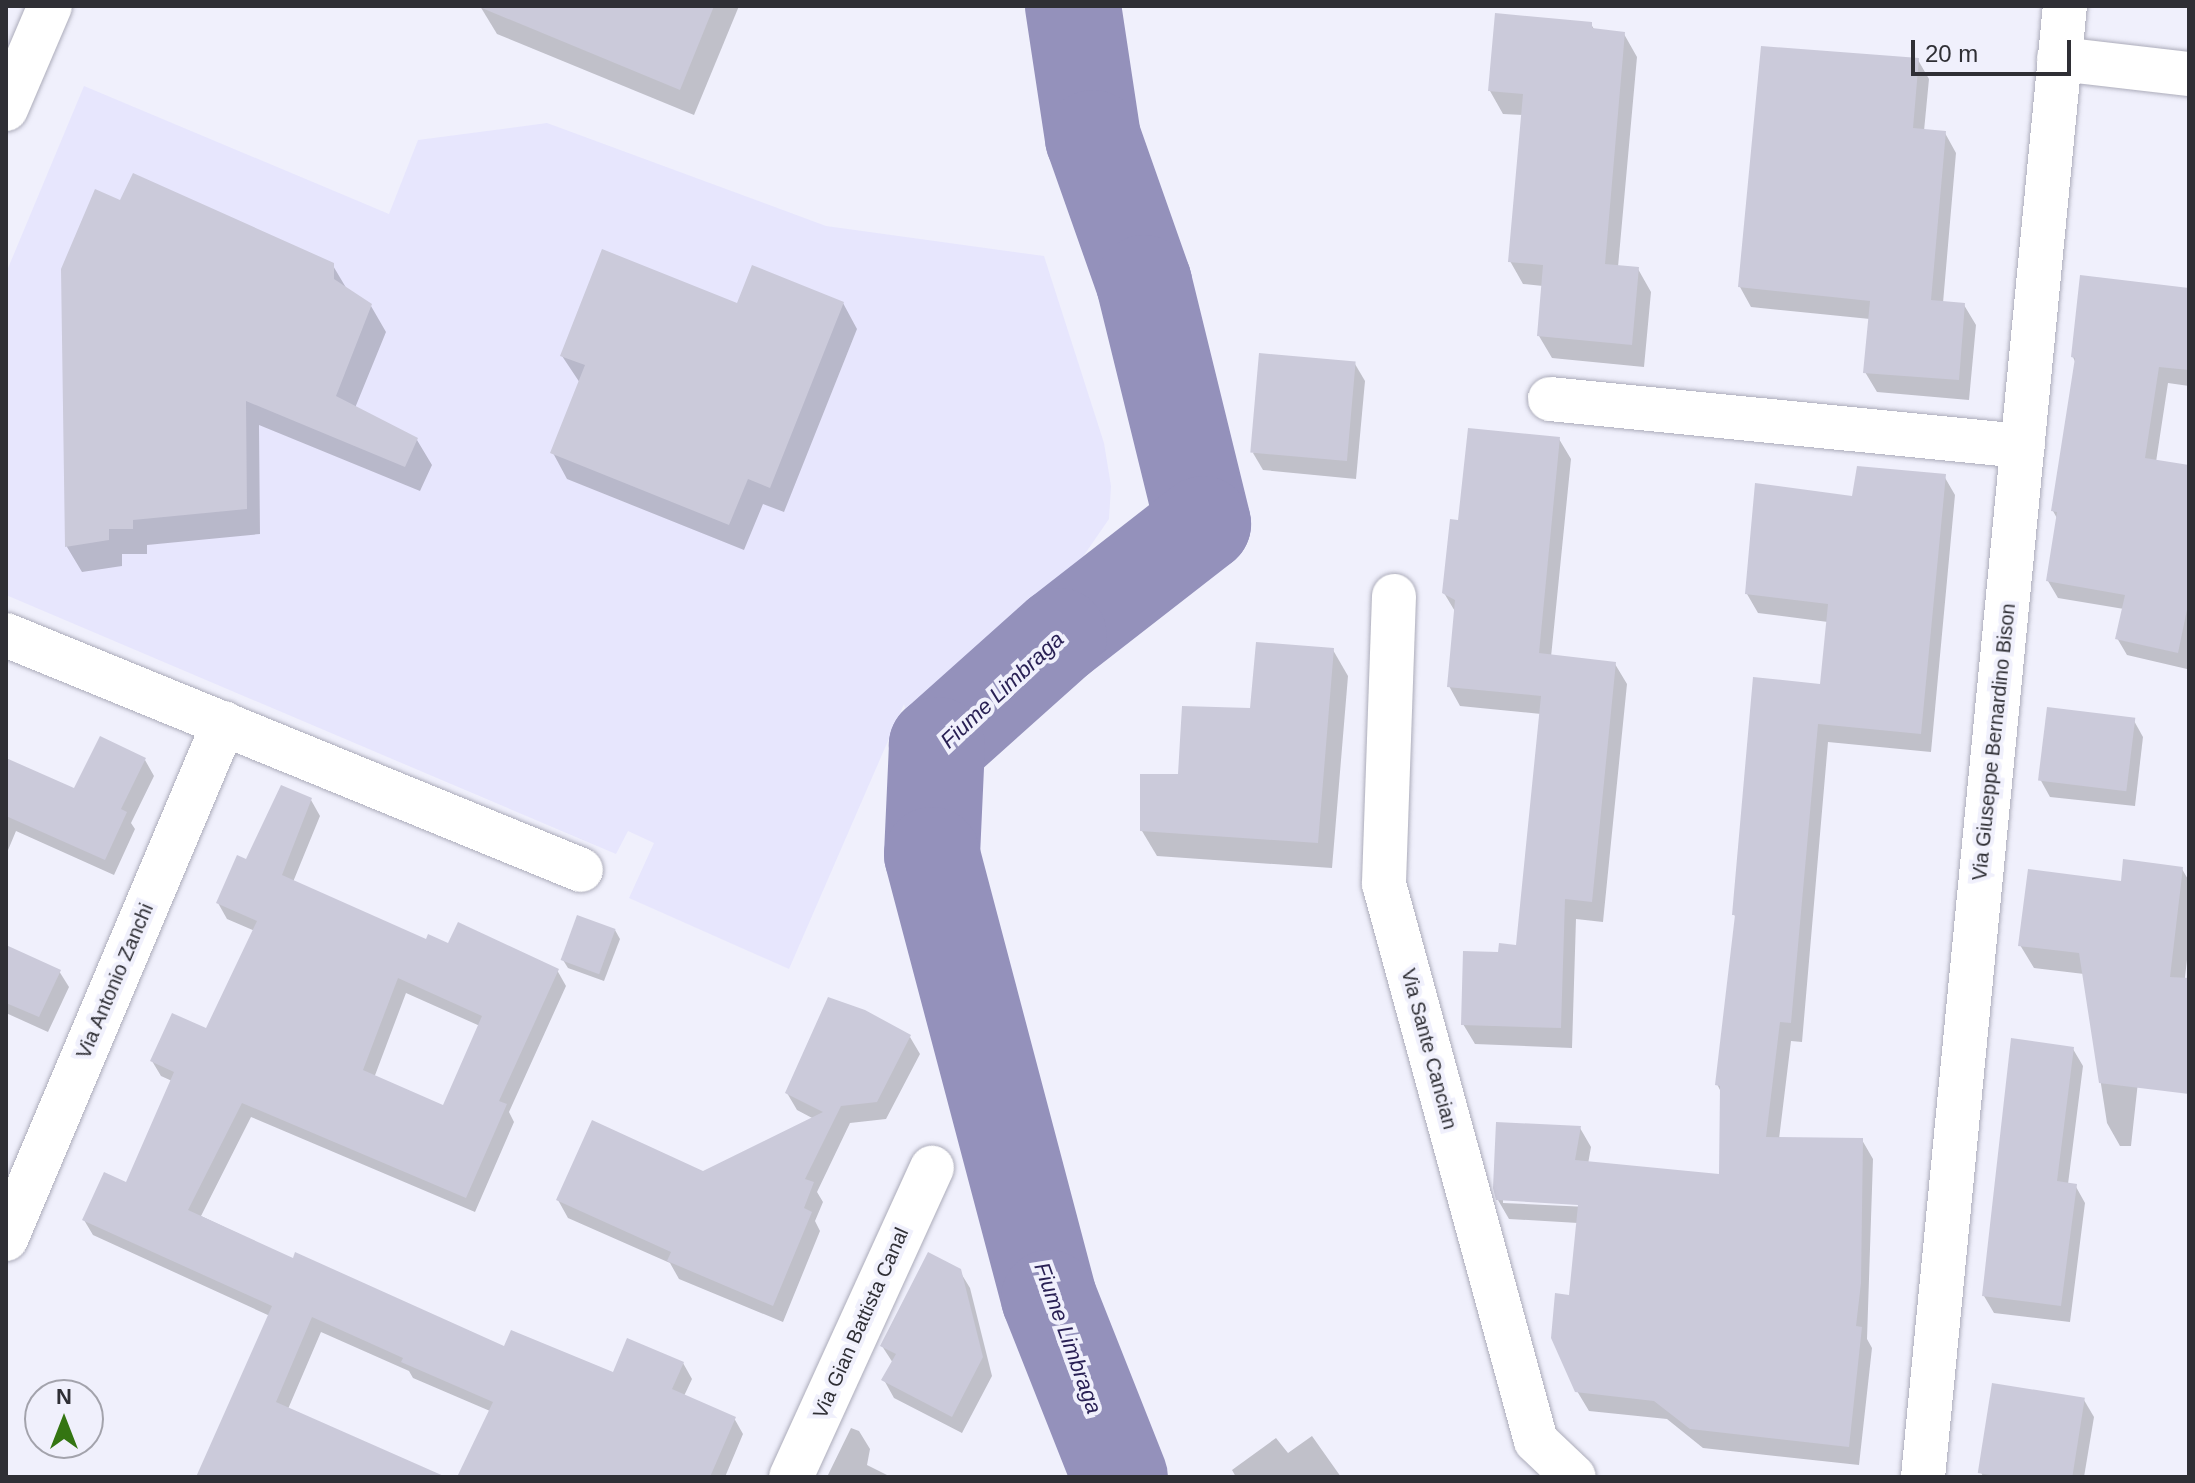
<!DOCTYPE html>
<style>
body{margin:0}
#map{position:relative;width:2195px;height:1483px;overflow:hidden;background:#f0f0fc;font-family:Arial,sans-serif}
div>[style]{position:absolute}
.built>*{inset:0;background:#e7e6fd}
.shadow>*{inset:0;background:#0003}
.river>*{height:96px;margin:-48px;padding:0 48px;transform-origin:48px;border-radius:48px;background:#9491bb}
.building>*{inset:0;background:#cbcada;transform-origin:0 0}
.roads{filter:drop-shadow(0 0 2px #acacba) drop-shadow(0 0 2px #acacba)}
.street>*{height:44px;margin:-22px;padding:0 22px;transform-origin:22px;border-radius:22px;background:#fff}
span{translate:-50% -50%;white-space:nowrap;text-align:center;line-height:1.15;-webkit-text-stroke:8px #f0f0fc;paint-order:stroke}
.street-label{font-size:20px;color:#2f2f35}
.water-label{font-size:22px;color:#292054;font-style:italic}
.frame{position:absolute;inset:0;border:8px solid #2f2f35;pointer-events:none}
.north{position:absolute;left:24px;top:1379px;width:80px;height:80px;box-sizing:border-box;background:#f0f0fc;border:2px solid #a3a3ac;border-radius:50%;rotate:0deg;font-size:22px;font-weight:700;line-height:32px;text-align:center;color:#2f2f35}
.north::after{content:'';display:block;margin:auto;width:28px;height:36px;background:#347512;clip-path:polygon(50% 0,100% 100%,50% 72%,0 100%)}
.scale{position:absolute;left:1911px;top:40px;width:160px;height:36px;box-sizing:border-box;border:4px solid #2f2f35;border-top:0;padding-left:10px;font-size:24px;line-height:28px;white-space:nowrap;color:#2f2f35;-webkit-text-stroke:6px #f0f0fc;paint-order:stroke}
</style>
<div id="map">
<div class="built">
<i style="clip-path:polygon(84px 86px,389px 214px,418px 140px,547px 123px,826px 226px,1044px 256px,1104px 443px,1111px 486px,1109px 519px,1080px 561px,1031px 604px,946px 700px,914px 777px,916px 750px,904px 704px,789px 969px,629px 898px,654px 843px,628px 831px,616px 854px,6px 595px,6px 273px)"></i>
</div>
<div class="shadow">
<i style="clip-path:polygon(480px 6px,739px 6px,694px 115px,497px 34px)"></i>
<i style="clip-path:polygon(1591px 24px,1595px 31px,1624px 34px,1637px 57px,1618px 267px,1638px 269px,1651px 292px,1644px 367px,1552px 358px,1539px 336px,1543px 286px,1523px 284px,1510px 261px,1523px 115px,1503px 114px,1490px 91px)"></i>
<i style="clip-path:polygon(1918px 60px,1929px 79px,1924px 131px,1945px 133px,1956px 153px,1943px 303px,1964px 305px,1976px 325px,1969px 400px,1877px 392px,1865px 372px,1870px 319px,1751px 307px,1740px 287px)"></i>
<i style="clip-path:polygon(121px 203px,332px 264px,348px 291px,371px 306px,386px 332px,355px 408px,417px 440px,432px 465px,420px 491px,259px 425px,260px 534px,147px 545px,147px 554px,122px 554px,122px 566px,82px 572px,67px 547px,63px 269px)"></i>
<i style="clip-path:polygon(2189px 290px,2189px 386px,2168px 383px,2156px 462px,2189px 467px,2187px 669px,2127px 655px,2117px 638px,2124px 609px,2058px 598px,2048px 581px,2058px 520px,2053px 511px,2076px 364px,2073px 357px)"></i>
<i style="clip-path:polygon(843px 303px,857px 329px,784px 512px,763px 504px,744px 550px,567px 479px,553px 453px,580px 383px,562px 356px,738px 306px)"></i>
<i style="clip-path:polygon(1355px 364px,1365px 381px,1356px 479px,1263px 470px,1253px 453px)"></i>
<i style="clip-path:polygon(1559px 439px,1571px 459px,1551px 657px,1615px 664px,1627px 684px,1603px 922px,1576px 919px,1572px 1048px,1475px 1044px,1463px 1024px,1500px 954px,1517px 947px,1541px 714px,1460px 706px,1449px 686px,1456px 613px,1444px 593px,1460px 522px)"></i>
<i style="clip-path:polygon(evenodd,1944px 476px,1955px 495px,1931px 752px,1828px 742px,1802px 1042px,1791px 1041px,1779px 1139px,1862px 1140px,1873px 1159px,1867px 1339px,1872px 1348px,1859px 1465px,1703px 1448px,1667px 1419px,1589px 1411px,1577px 1391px,1571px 1297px,1578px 1223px,1509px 1219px,1498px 1200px,1580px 1128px,1591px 1147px,1588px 1164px,1721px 1176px,1722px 1094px,1717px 1084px,1736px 919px,1734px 914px,1822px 687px,1828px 622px,1758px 613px,1747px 594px,1854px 498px,1944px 476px,1503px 1199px,1588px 1203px,1588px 1207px,1503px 1203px,1503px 1199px)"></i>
<i style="clip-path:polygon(1333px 650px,1348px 676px,1332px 868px,1157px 856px,1142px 831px,1180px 776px,1252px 710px)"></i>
<i style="clip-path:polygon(2133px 719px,2143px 737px,2135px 806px,2050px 797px,2040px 779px)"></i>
<i style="clip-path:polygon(145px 760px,154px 776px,131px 823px,135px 829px,114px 875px,16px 831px,6px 855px,6px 761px,75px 791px)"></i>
<i style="clip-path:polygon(evenodd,311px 800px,320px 816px,293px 882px,427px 942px,557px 970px,566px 986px,509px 1112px,514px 1122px,475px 1212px,251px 1117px,201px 1216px,294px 1260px,505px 1348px,614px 1375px,683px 1363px,692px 1379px,684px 1396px,734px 1418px,743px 1434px,725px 1477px,460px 1477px,490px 1411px,413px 1378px,409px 1371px,321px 1332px,288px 1409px,359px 1477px,198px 1477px,270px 1316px,93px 1235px,84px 1220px,127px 1184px,172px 1081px,161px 1076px,152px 1061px,207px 1031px,255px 931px,227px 919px,218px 903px,247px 862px,311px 800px,406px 993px,480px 1026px,444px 1108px,374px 1078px,406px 993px)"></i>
<i style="clip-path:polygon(2182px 869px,2189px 881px,2189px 942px,2184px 986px,2149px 981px,2131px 1146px,2120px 1146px,2107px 1123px,2084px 974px,2034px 968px,2020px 945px,2123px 883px)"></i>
<i style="clip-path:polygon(615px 930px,620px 939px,604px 981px,568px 968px,563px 960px)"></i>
<i style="clip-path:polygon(6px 947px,59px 971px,69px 987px,48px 1032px,6px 1013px)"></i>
<i style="clip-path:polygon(910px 1037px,920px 1054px,886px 1119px,850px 1123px,817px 1192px,823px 1202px,815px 1221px,820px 1231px,783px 1322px,679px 1279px,670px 1263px,568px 1218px,558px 1200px,704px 1173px,814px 1119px,797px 1110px,787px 1093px)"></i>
<i style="clip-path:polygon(2073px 1049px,2083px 1066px,2068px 1184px,2075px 1185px,2085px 1203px,2070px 1322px,1994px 1313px,1984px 1296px)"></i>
<i style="clip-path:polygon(959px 1270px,970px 1288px,992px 1376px,962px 1433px,894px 1398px,884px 1380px,893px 1363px,882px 1346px)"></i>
<i style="clip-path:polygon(2084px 1400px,2094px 1417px,2084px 1477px,1983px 1477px,1981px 1472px)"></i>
<i style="clip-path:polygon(851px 1428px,859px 1431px,870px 1449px,867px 1465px,891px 1477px,827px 1477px)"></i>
<i style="clip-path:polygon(1312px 1436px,1341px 1477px,1236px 1477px,1232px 1470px,1276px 1438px,1288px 1453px)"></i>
</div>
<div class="river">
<i style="left:1073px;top:6px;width:134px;rotate:81.4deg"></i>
<i style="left:1093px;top:138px;width:154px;rotate:70.6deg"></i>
<i style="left:1144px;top:283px;width:248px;rotate:76.2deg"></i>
<i style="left:1203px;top:524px;width:182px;rotate:142.1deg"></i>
<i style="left:1059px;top:636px;width:164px;rotate:138.2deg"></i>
<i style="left:937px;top:745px;width:110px;rotate:92.6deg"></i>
<i style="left:932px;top:855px;width:458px;rotate:75.2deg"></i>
<i style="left:1049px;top:1298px;width:193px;rotate:68.4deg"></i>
</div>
<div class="building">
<i style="clip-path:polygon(477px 6px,714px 6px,680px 90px)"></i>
<i style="clip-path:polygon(1495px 13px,1592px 22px,1592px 28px,1625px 32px,1605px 264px,1639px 267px,1632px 345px,1537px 336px,1543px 265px,1508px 262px,1523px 94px,1488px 91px)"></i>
<i style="clip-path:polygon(1761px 46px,1919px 58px,1913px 128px,1946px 131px,1931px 300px,1965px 303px,1959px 380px,1863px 373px,1870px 301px,1738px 287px)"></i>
<i style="clip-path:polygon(133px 173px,334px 263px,334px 279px,372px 304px,336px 396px,418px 438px,405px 467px,246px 401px,247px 509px,133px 520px,133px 529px,109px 529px,109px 540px,65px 547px,61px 269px,95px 189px,120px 200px)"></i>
<i style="clip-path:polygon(602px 249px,737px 303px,752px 265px,844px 302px,770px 488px,748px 479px,729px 525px,550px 453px,585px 365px,560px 356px)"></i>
<i style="clip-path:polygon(2080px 275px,2189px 288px,2189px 370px,2159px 367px,2145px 458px,2189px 465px,2189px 600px,2178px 653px,2115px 639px,2125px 595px,2046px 581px,2057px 512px,2051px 511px,2075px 358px,2071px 357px)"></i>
<i style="left:1259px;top:353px;width:97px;height:100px;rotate:5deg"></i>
<i style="clip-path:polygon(1468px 428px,1560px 437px,1539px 653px,1616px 662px,1592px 902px,1565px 899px,1561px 1028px,1461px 1025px,1463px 951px,1498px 952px,1499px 943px,1516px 945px,1541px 696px,1447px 687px,1455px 600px,1442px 593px,1450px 519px,1458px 520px)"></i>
<i style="clip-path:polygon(1857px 466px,1946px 474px,1921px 734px,1818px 724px,1791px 1023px,1780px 1022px,1766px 1137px,1863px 1138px,1861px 1283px,1856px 1326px,1862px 1327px,1849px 1447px,1690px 1429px,1654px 1401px,1575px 1392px,1551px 1338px,1555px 1293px,1569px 1295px,1578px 1205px,1496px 1200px,1493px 1188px,1496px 1122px,1581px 1126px,1575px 1160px,1719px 1174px,1720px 1086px,1715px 1085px,1735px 915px,1732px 915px,1753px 677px,1820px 684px,1828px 604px,1745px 594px,1755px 483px,1852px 496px)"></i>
<i style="clip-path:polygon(1256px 642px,1334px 648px,1318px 843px,1140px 831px,1140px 774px,1178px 774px,1182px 706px,1250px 708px)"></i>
<i style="left:2047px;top:707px;width:89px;height:74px;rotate:7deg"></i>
<i style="clip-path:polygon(100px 736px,146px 758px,121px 809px,127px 812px,105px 860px,6px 816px,6px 758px,74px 788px)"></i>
<i style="clip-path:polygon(evenodd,281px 785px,312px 798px,282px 875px,426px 939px,428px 934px,448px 943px,458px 922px,559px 969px,499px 1101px,507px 1104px,466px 1198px,242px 1103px,188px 1210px,293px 1258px,295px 1252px,504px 1346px,511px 1330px,613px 1372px,627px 1338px,684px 1362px,672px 1389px,736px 1417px,710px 1477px,457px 1477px,493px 1402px,401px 1362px,403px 1358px,312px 1317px,276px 1402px,446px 1477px,196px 1477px,272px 1306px,82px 1220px,104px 1172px,126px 1182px,174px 1072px,150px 1061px,172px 1013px,206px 1028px,257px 921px,216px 903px,237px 855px,246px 859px,281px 785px,398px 978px,482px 1016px,443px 1105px,363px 1070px,398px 978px)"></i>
<i style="clip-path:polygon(2123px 859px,2183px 867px,2170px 977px,2189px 978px,2189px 1094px,2099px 1083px,2079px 953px,2018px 946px,2028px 869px,2121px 881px)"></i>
<i style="left:577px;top:915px;width:41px;height:48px;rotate:20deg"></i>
<i style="clip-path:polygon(6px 945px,61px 970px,39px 1017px,6px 1003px)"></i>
<i style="clip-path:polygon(828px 997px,865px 1010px,911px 1035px,877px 1102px,841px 1106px,805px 1179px,814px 1182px,804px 1208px,812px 1212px,773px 1306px,667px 1261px,671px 1252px,556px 1200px,592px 1120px,703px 1171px,823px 1112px,785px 1093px)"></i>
<i style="clip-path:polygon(2011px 1038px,2074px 1047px,2057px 1181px,2077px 1184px,2061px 1306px,1982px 1296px)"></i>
<i style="clip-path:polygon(928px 1252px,961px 1269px,983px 1357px,952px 1417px,881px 1380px,896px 1354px,880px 1346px)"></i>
<i style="left:1992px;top:1383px;width:94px;height:91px;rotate:9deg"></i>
</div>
<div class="roads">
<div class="street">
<i style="left:2059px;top:59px;width:131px;rotate:6.6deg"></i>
<i style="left:6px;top:109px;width:112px;rotate:-66.9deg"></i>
<i style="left:1550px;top:399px;width:475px;rotate:5.7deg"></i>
<i style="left:1394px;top:596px;width:288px;rotate:92deg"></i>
<i style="left:1384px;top:884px;width:577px;rotate:74.74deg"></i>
<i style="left:1536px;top:1441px;width:52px;rotate:43.5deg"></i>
<i style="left:6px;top:635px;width:621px;rotate:22.23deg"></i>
<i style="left:6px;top:1239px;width:560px;rotate:-67.1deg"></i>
<i style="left:791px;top:1477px;width:340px;rotate:-65.5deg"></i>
<i style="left:1923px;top:1477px;width:1478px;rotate:-84.49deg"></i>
</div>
</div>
<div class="street-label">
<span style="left:1994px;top:742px;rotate:-84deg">Via Giuseppe Bernardino Bison</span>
<span style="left:115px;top:981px;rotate:-67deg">Via Antonio Zanchi</span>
<span style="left:1429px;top:1049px;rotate:75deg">Via Sante Cancian</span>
<span style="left:861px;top:1323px;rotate:-66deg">Via Gian Battista Canal</span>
</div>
<div class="water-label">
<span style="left:1002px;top:690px;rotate:-43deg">Fiume Limbraga</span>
<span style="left:1068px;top:1338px;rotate:70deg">Fiume Limbraga</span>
</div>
<div class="frame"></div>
<div class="north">N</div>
<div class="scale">20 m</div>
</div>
